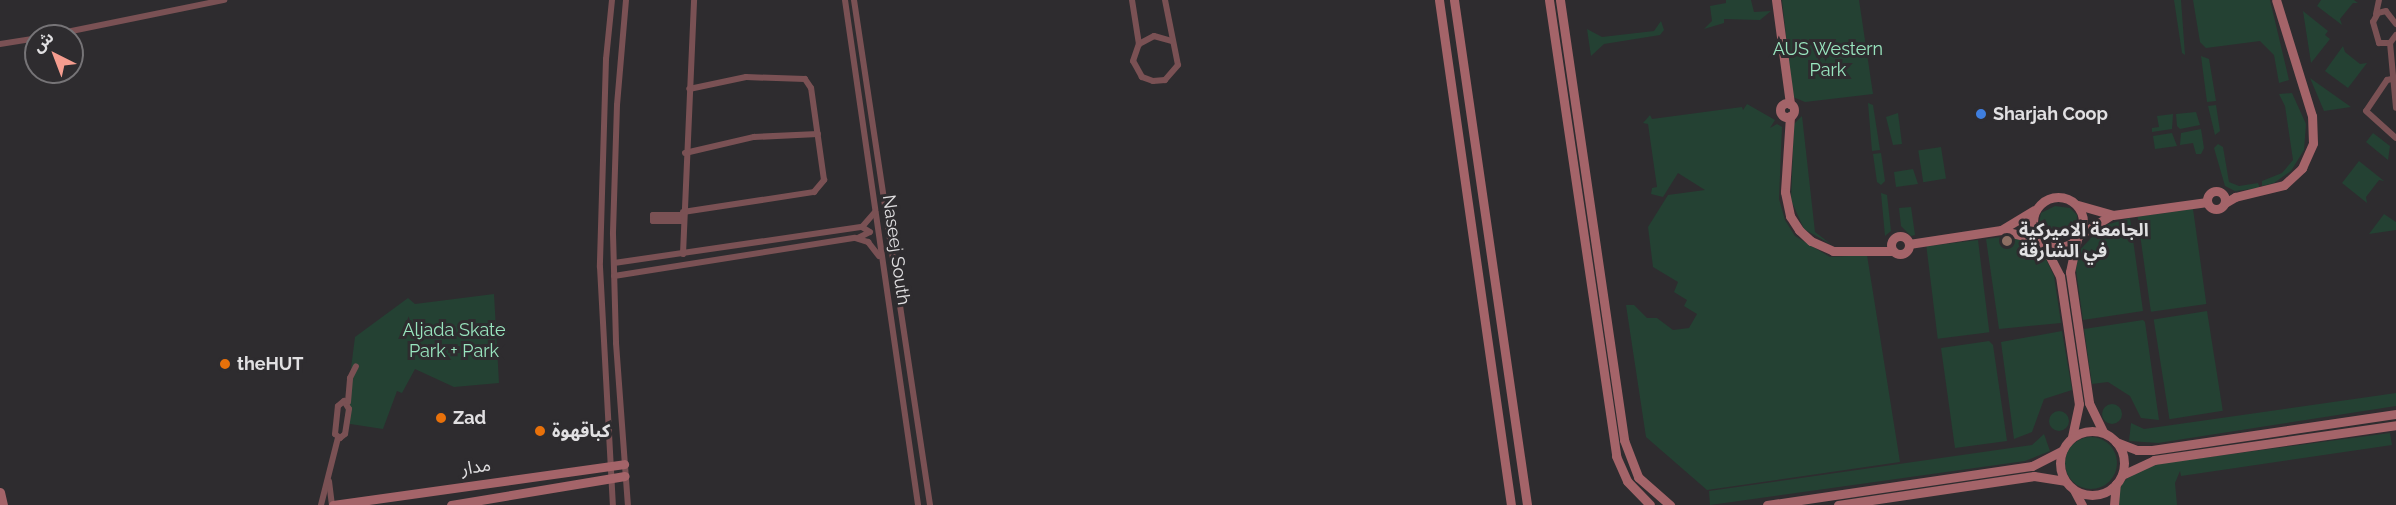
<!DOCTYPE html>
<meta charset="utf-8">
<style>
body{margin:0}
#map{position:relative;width:2396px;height:505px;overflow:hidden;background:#2e2c2f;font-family:Raleway,"Noto Sans Arabic",sans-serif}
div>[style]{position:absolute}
.green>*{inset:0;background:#244133;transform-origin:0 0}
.round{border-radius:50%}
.street>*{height:6px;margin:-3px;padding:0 3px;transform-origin:3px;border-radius:3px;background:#7a5154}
.secondary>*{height:9px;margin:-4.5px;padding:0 4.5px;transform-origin:4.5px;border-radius:4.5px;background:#a46469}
.secondary>.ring{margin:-4.5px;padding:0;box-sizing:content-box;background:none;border:9px solid #a46469;border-radius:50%}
.dots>*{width:16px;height:16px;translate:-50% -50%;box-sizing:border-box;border:3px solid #2e2c2f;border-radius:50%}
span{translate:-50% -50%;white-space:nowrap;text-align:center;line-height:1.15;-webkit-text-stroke:6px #2e2c2f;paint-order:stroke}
.park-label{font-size:18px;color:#99e5bf}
.poi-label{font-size:18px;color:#e1e0e2;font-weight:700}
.left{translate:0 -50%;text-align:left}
.street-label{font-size:18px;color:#e1e0e2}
.north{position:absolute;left:24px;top:24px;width:60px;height:60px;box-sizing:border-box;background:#2e2c2f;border:2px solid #767477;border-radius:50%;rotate:318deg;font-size:16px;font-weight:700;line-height:24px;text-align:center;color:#e1e0e2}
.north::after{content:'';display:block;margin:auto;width:21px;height:27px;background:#f59d8f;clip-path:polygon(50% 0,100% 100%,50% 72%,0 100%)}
</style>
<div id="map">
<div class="green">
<i style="clip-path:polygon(1726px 0,1751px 0,1754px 12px,1771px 11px,1760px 20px,1724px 19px,1724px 23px,1704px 29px,1712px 21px,1710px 6px,1726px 3px)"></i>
<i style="clip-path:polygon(1782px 0,1859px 0,1873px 94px,1805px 102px,1793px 97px)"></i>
<i style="clip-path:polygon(2174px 0,2181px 0,2185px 55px,2182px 53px)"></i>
<i style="clip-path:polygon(2193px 0,2270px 0,2289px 80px,2279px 83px,2274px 55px,2260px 41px,2206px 48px,2200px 42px)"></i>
<i style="clip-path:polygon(2321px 0,2354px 0,2358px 3px,2353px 3px,2340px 19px,2342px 25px,2317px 6px)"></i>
<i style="clip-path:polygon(2303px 11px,2328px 31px,2325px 35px,2330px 39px,2311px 63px)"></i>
<i style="clip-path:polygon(1661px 21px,1664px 30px,1660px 35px,1604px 44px,1591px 56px,1587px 29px,1602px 37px,1654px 31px)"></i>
<i style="clip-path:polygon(2343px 46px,2345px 52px,2360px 64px,2367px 63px,2348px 88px,2325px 71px)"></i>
<i style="clip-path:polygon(2201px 56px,2209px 59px,2216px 101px,2207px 102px)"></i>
<i style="clip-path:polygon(2310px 78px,2351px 107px,2324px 111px)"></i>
<i style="clip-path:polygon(2292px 93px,2306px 124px,2304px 150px,2291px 171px,2274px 183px,2262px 186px,2262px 181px,2282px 173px,2293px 160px,2285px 106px,2279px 94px)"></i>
<i style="clip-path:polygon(1868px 103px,1873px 105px,1880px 150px,1872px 151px)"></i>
<i style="clip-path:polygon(1747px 104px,1775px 120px,1770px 128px,1777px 124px,1782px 127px,1779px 199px,1785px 220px,1795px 236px,1830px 257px,1867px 255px,1900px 462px,1707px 490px,1646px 437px,1626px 305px,1634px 305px,1647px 318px,1657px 318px,1673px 330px,1689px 328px,1697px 314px,1684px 306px,1687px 300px,1674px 292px,1678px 282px,1653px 267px,1648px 227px,1668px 195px,1705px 190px,1678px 173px,1663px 197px,1651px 194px,1652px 188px,1657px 187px,1648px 124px,1643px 123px,1650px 115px,1652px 119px,1742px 107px,1743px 110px)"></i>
<i style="clip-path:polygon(2216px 105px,2220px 131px,2215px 135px,2208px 106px)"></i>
<i style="clip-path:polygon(2196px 112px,2200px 125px,2180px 129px,2177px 126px,2176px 114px)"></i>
<i style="clip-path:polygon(1898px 113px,1902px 144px,1893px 145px,1886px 117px)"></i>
<i style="clip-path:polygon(2173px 114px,2172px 129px,2152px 132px,2152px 128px,2159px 127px,2157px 116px)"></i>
<i style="clip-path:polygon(1802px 116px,1815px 232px,1832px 245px,1804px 229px,1791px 200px,1794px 124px)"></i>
<i style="clip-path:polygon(2201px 129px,2204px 148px,2201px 154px,2196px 154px,2193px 143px,2180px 145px,2181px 133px)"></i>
<i style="clip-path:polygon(2172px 133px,2177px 146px,2155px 149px,2153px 136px)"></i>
<i style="clip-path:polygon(2373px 133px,2390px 146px,2388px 160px,2366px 142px)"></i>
<i style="clip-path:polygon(2218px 144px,2223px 147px,2229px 182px,2239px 186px,2258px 183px,2260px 188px,2235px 191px,2225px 186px,2214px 148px)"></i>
<i style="left:1941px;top:147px;width:32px;height:23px;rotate:81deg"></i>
<i style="clip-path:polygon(1881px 153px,1885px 181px,1881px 185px,1877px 182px,1873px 154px)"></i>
<i style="clip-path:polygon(2359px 161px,2384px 181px,2379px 180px,2366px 197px,2367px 203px,2342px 183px)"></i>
<i style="clip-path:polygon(1913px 169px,1918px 184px,1896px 187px,1894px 172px)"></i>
<i style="clip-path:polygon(1881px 193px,1887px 195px,1891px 231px,1885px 236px)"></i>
<i style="clip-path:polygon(2055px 206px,2070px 208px,2077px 215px,2076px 229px,2066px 238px,2047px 238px,2038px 228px,2041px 213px)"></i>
<i style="clip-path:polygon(1911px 207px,1915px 235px,1911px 236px,1901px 226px,1899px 208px)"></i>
<i style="left:2193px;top:209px;width:96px;height:56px;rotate:82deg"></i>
<i style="clip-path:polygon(2384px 214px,2396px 222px,2396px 230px,2369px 234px)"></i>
<i style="clip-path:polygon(2130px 218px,2143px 311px,2083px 320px,2076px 270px,2079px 251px,2102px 226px)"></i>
<i style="clip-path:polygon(2008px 236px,2028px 241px,2046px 259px,2054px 276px,2061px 323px,1999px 329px,1986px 239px)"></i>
<i style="left:1978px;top:240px;width:93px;height:52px;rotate:83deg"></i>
<i style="clip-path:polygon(494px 294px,499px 383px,454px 387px,415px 369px,402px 393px,397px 391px,383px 429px,344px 423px,355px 337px,408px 298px,415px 304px)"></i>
<i style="left:2207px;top:311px;width:101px;height:54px;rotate:81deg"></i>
<i style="clip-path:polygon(2143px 320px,2145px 322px,2159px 420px,2141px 418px,2130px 396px,2108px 382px,2092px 384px,2084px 329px)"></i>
<i style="clip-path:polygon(2062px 331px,2072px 390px,2044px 399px,2032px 432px,2014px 439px,2001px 342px)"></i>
<i style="clip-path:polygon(1989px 341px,1993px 345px,2007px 441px,1955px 448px,1941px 348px)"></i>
<i style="clip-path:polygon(2396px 393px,2396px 406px,2158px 443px,2129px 441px,2131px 423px,2144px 429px)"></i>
<i class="round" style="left:2102px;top:404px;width:20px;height:20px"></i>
<i class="round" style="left:2049px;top:411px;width:20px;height:20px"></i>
<i style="clip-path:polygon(2390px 433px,2392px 445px,2181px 476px,2180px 471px,2175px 483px,2177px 505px,2116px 505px,2120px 487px,2131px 473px,2149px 465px)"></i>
<i style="clip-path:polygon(2044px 434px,2050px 451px,2025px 461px,1710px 505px,1709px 491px,2032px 445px)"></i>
<i class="round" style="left:2065px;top:437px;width:52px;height:52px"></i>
</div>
<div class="street">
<i style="left:612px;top:0;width:59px;rotate:95.8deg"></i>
<i style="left:606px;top:59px;width:208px;rotate:91.7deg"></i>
<i style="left:600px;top:267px;width:238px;rotate:86.9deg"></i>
<i style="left:626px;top:0;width:105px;rotate:94.9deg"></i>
<i style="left:617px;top:105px;width:129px;rotate:91.8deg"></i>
<i style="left:613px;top:234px;width:109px;rotate:88.4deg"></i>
<i style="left:616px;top:343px;width:162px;rotate:85.8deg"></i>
<i style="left:845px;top:0;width:510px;rotate:81.77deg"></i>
<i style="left:854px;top:0;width:511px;rotate:81.44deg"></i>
<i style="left:1132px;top:0;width:45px;rotate:81deg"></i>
<i style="left:1165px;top:0;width:66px;rotate:78.7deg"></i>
<i style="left:1178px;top:65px;width:20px;rotate:131deg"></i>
<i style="left:1165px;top:80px;width:12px;rotate:175deg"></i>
<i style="left:1153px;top:81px;width:12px;rotate:-160deg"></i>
<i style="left:1142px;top:77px;width:18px;rotate:-119deg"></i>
<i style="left:1133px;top:61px;width:18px;rotate:-71deg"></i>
<i style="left:1139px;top:44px;width:17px;rotate:-28deg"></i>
<i style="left:1154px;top:36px;width:18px;rotate:16deg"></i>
<i style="left:2376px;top:14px;width:14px;rotate:-78deg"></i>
<i style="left:2396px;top:24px;width:16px;rotate:-128deg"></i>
<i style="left:2386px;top:11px;width:8px;rotate:166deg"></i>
<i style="left:2378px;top:13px;width:10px;rotate:119deg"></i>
<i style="left:2373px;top:22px;width:22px;rotate:74deg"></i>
<i style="left:2379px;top:43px;width:11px"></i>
<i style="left:2390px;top:43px;width:10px;rotate:-53deg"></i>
<i style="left:47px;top:36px;width:181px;rotate:-11.5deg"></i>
<i style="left:2390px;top:43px;width:65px;rotate:84.7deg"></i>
<i style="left:0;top:44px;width:36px;rotate:-9deg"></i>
<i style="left:2396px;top:78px;width:9px;rotate:167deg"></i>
<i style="left:2387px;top:80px;width:37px;rotate:124deg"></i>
<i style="left:2366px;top:111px;width:40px;rotate:42deg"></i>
<i style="left:685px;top:153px;width:71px;rotate:-13.1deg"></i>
<i style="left:754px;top:137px;width:64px;rotate:-2.7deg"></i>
<i style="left:683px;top:212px;width:133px;rotate:-8.7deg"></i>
<i style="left:814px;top:192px;width:16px;rotate:-50deg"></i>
<i style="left:824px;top:180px;width:93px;rotate:-98deg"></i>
<i style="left:811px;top:88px;width:11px;rotate:-124deg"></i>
<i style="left:805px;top:79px;width:59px;rotate:-178.1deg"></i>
<i style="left:746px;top:77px;width:58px;rotate:168.1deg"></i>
<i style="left:682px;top:221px;width:29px;rotate:180deg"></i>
<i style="left:653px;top:221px;width:6px;rotate:-90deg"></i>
<i style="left:653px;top:215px;width:30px"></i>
<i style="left:858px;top:238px;width:13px;rotate:-27deg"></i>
<i style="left:870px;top:232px;width:9px;rotate:-148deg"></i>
<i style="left:683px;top:254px;width:254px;rotate:-87.5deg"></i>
<i style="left:614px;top:263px;width:251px;rotate:-8.3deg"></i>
<i style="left:862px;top:227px;width:20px;rotate:-49deg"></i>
<i style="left:614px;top:276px;width:244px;rotate:-9deg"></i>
<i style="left:855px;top:238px;width:14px;rotate:17deg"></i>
<i style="left:868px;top:242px;width:18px;rotate:52deg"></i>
<i style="left:344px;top:401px;width:9px;rotate:58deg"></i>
<i style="left:349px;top:409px;width:25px;rotate:99deg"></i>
<i style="left:345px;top:434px;width:6px;rotate:141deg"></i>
<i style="left:340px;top:438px;width:6px;rotate:-141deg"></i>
<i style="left:335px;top:434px;width:28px;rotate:-84deg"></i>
<i style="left:338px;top:406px;width:8px;rotate:-40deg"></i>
<i style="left:348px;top:402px;width:24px;rotate:-85deg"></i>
<i style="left:350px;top:378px;width:13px;rotate:-63deg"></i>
<i style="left:329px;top:481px;width:24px;rotate:83deg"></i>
<i style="left:321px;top:505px;width:69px;rotate:-75.8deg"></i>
</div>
<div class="secondary">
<i style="left:1439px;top:0;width:510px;rotate:81.89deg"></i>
<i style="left:1454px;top:0;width:510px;rotate:81.77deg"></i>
<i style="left:1549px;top:0;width:461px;rotate:81.6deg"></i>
<i style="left:1616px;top:456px;width:27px;rotate:66deg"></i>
<i style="left:1627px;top:481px;width:33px;rotate:46deg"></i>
<i style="left:1560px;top:0;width:445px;rotate:81.7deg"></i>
<i style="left:1624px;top:440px;width:40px;rotate:69deg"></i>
<i style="left:1638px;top:477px;width:43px;rotate:41.2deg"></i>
<i style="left:1776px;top:0;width:105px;rotate:82.3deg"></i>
<i class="ring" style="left:1780px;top:103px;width:5px;height:5px"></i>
<i style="left:1790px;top:116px;width:76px;rotate:93.8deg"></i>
<i style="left:1785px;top:192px;width:25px;rotate:78deg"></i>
<i style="left:1790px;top:216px;width:17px;rotate:57deg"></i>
<i style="left:1799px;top:230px;width:16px;rotate:43deg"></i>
<i style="left:1811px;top:241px;width:24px;rotate:24deg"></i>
<i style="left:1833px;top:251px;width:60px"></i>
<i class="ring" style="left:2207px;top:191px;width:9px;height:9px"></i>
<i class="ring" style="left:2033px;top:197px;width:41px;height:41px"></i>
<i style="left:2225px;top:203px;width:12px;rotate:-31deg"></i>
<i style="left:2235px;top:197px;width:50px;rotate:-13.8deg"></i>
<i style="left:2284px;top:185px;width:25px;rotate:-43deg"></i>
<i style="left:2302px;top:168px;width:27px;rotate:-66deg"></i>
<i style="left:2313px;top:143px;width:27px;rotate:-92deg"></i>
<i style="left:2312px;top:116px;width:121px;rotate:-107.2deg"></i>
<i style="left:2078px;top:205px;width:36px;rotate:16deg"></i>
<i style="left:2113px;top:215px;width:95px;rotate:-7.9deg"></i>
<i style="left:2003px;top:231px;width:36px;rotate:13deg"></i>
<i style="left:2081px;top:234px;width:36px;rotate:-32deg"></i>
<i class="ring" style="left:1891px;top:236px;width:9px;height:9px"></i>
<i style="left:2077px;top:239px;width:34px;rotate:102deg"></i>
<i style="left:2070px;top:272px;width:132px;rotate:81.7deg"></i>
<i style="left:2089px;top:403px;width:32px;rotate:64deg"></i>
<i style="left:2043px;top:243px;width:37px;rotate:63deg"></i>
<i style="left:2060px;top:276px;width:129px;rotate:81.6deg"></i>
<i style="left:2079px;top:404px;width:34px;rotate:102deg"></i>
<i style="left:1909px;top:244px;width:93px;rotate:-8.7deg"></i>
<i style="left:2001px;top:230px;width:39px;rotate:-31deg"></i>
<i class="ring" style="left:2060px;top:431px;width:55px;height:55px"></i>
<i style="left:2116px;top:442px;width:22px;rotate:21deg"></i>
<i style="left:2137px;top:450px;width:15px"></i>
<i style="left:2152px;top:450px;width:247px;rotate:-8.4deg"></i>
<i style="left:2122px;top:475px;width:35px;rotate:-25deg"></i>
<i style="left:2154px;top:460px;width:245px;rotate:-8.2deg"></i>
<i style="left:2074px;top:490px;width:17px;rotate:62deg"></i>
<i style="left:0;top:492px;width:13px;rotate:77deg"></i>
<i style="left:333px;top:505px;width:294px;rotate:-8deg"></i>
<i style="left:451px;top:505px;width:176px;rotate:-9.5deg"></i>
<i style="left:1767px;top:505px;width:268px;rotate:-8.4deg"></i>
<i style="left:2032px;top:466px;width:34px;rotate:-27deg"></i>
<i style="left:1838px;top:505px;width:198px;rotate:-8.4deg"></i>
<i style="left:2034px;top:476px;width:31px;rotate:9deg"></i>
<i style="left:2114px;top:505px;width:21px;rotate:-85deg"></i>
</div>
<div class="dots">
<i style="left:1981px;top:114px;background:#3f7fe0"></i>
<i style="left:2007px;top:241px;background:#8d6e63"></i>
<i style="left:225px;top:364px;background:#e8710a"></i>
<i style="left:441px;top:418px;background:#e8710a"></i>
<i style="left:540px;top:431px;background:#e8710a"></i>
</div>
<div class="park-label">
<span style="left:1828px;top:60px">AUS Western<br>Park</span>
<span style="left:454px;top:341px">Aljada Skate<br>Park + Park</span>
</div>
<div class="poi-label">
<span class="left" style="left:1993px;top:114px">Sharjah Coop</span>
<span class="left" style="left:2019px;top:241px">الجامعة الاميركية<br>في الشارقة</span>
<span class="left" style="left:237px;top:364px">theHUT</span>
<span class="left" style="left:453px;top:418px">Zad</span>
<span class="left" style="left:552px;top:431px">كباقهوة</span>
</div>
<div class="street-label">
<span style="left:896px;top:250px;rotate:82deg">Naseej South</span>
<span style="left:476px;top:467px;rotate:-9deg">مدار</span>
</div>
<div class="north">ش</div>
</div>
